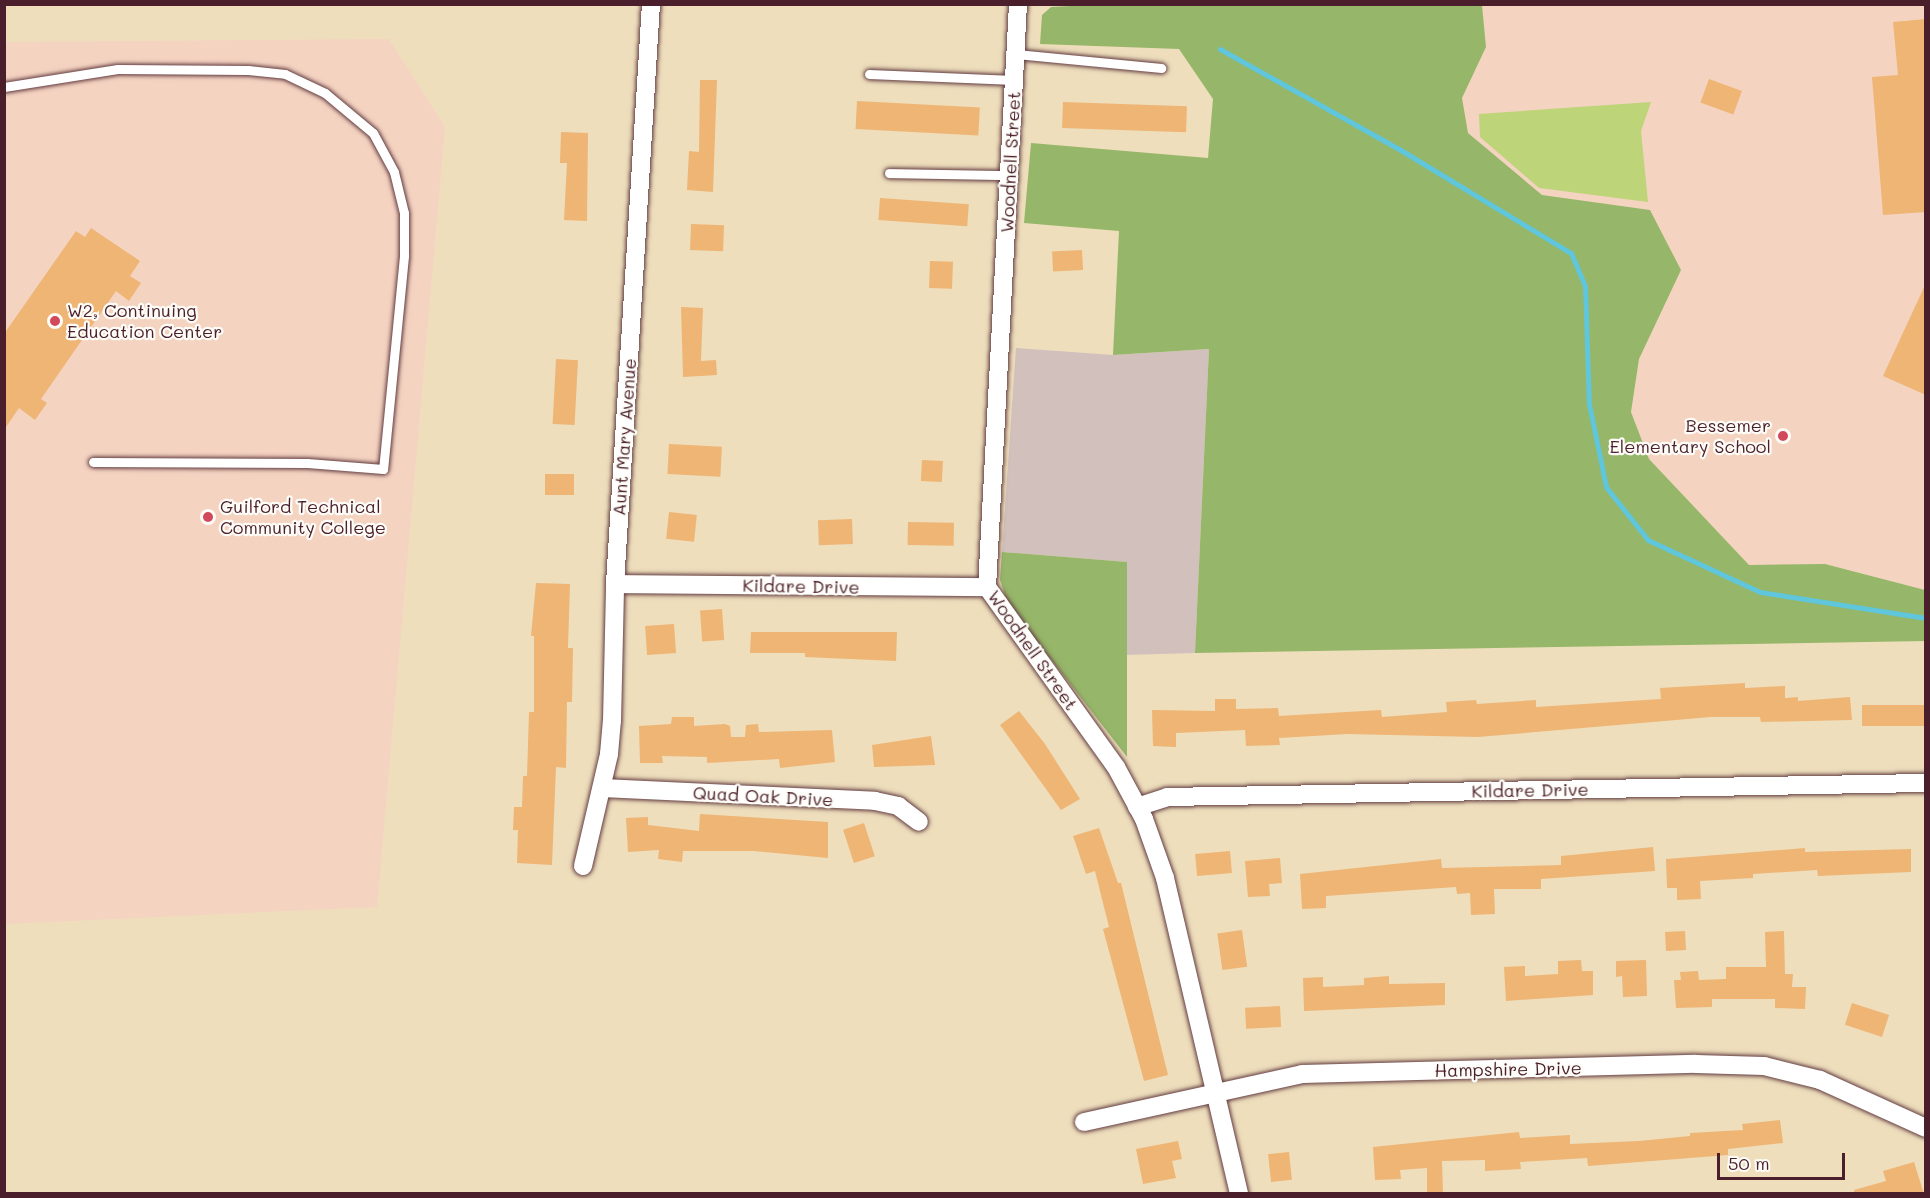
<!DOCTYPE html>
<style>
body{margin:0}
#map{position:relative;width:1930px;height:1198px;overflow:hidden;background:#eedebc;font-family:Mali,sans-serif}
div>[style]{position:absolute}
.built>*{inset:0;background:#f5d3c1}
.industrial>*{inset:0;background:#d1c0bc}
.green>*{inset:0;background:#bdd479}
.forest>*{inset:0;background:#96b669}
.stream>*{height:5px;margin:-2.5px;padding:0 2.5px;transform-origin:2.5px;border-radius:2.5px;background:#5fc6dc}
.building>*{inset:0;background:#eeb575;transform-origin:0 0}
.roads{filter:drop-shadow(0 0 2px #633c41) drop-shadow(0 0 2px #633c41)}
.service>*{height:9px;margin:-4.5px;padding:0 4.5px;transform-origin:4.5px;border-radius:4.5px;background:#fff}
.minor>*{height:18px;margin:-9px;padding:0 9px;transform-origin:9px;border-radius:9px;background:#fff}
.dots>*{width:16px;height:16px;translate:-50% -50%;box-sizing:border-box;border:3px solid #fdfcf7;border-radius:50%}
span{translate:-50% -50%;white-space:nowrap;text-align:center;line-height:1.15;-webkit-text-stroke:4.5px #fdfcf7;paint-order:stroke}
.street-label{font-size:18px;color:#4a1f2b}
.poi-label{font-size:18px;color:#4a1f2b}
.left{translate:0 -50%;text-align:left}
.right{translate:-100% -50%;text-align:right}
.frame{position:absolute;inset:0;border:6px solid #4a1f2b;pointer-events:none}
.scale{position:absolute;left:1717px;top:1153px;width:128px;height:27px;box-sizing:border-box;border:3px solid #4a1f2b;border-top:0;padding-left:8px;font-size:18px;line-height:21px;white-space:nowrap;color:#4a1f2b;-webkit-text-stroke:4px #fdfcf7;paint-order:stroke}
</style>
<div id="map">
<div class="built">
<i style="clip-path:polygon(1482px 5px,1925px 5px,1925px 590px,1825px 564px,1749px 565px,1649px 459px,1631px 412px,1639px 359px,1681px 270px,1650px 210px,1542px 195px,1468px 133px,1462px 98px,1486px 47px)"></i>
<i style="clip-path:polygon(389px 39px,445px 127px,377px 907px,5px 924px,4px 42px)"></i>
</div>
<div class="industrial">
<i style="clip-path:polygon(1016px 348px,1113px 355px,1209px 349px,1195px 653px,1124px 655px,1127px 562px,1002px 552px)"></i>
</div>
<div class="green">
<i style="clip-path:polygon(1651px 102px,1641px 131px,1648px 202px,1539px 188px,1480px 137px,1479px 114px)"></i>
</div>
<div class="forest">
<i style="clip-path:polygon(1088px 5px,1482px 5px,1486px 47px,1462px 98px,1468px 133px,1542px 195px,1650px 210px,1681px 270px,1639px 359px,1631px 412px,1649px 459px,1749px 565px,1825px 564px,1925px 590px,1925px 641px,1195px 653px,1209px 349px,1113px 355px,1119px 231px,1024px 223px,1031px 143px,1208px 158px,1213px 99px,1179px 49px,1040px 44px,1042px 15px,1051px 7px)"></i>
<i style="clip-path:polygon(1002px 552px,1127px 562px,1127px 757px,1008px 604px,1000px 580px)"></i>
</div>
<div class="stream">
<i style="left:1220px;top:49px;width:205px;rotate:29.2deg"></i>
<i style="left:1399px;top:149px;width:201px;rotate:31.2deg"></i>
<i style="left:1571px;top:253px;width:36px;rotate:67deg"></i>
<i style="left:1585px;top:286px;width:118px;rotate:88.1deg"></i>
<i style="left:1589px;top:404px;width:85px;rotate:78.4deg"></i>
<i style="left:1606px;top:487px;width:68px;rotate:51.6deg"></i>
<i style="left:1648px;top:540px;width:123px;rotate:24.9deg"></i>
<i style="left:1760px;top:592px;width:168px;rotate:8.9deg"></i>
</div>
<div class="building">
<i style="clip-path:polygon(1926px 19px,1926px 212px,1883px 215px,1872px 77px,1898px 75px,1893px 22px)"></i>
<i style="left:1709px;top:79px;width:35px;height:25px;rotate:20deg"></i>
<i style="clip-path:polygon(700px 80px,717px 80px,713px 192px,687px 190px,689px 151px,699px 152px)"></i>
<i style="left:857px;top:101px;width:123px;height:28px;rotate:3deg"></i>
<i style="left:1063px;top:102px;width:124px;height:26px;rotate:2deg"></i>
<i style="clip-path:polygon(561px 132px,588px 133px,587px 221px,564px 220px,567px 163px,560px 163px)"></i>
<i style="left:880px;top:198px;width:89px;height:22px;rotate:4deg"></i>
<i style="left:691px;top:224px;width:33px;height:26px;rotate:2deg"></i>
<i style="clip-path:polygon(91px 228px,140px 261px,130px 276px,141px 283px,129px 301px,116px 291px,41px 399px,47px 403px,35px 420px,19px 408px,4px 430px,4px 334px,76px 231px,85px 237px)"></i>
<i style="left:1082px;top:250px;width:20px;height:30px;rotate:87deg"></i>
<i style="left:930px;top:261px;width:23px;height:27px;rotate:2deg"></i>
<i style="clip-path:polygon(1926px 283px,1926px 395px,1883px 376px)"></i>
<i style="clip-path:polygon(681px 307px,703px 308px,701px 361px,716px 360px,717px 375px,683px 377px)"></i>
<i style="left:556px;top:359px;width:22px;height:65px;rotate:3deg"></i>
<i style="left:669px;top:444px;width:53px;height:30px;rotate:3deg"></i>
<i style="left:922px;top:460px;width:21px;height:21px;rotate:3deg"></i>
<i style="left:545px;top:474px;width:29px;height:21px"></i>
<i style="left:669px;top:512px;width:28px;height:27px;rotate:6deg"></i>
<i style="left:852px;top:519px;width:25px;height:34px;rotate:88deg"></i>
<i style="left:908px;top:522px;width:46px;height:23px;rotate:1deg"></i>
<i style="clip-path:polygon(536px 583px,570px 584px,568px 648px,573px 648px,572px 702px,567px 702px,566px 768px,556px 767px,552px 865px,517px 863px,518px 830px,513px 830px,514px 807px,522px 807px,523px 776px,527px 776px,529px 712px,534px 712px,534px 636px,531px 636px)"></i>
<i style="left:722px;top:609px;width:31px;height:22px;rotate:86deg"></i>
<i style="left:674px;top:624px;width:29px;height:29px;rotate:86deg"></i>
<i style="clip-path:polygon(751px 632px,897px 632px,896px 661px,805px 657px,805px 653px,750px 653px)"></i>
<i style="clip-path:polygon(1745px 683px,1745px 688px,1785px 686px,1785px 698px,1798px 697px,1798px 701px,1850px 697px,1852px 720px,1761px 722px,1760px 717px,1711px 717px,1478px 737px,1347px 734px,1279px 738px,1280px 745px,1246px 746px,1245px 730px,1176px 733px,1176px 747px,1153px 746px,1152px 710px,1215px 711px,1215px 699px,1236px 699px,1236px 709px,1278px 708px,1279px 716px,1381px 710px,1382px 717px,1447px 712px,1446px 702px,1476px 700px,1477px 704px,1536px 700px,1536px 707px,1584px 704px,1661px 699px,1660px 688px)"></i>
<i style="left:1926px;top:705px;width:21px;height:64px;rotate:90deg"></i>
<i style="clip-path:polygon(1019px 711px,1045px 744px,1080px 799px,1061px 810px,1000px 725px)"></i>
<i style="clip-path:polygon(672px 717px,694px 717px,694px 726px,725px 724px,730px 726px,731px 737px,745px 737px,746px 725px,758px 724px,759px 732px,832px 730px,835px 762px,780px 768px,779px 759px,707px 763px,707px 757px,662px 756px,663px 763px,640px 763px,639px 726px,671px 724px)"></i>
<i style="clip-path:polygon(931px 736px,935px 765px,874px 767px,872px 745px)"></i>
<i style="clip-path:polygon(700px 814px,828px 822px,828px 858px,754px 851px,683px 851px,682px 862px,658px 859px,659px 850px,628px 852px,626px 818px,648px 817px,648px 825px,699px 831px)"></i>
<i style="left:864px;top:823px;width:35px;height:22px;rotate:72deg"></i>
<i style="clip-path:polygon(1099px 828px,1118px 883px,1121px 883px,1168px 1075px,1144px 1081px,1103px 929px,1109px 927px,1095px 871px,1086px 874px,1073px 836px)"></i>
<i style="clip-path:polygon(1653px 847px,1655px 871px,1541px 879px,1541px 889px,1494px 889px,1495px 914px,1471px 915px,1470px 893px,1457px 894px,1456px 887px,1326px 896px,1326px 908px,1302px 909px,1300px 874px,1441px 859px,1442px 868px,1561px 865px,1561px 856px)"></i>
<i style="clip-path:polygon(1805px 848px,1805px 852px,1911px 849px,1911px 872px,1818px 876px,1817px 870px,1753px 874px,1753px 878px,1700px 881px,1701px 899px,1677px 900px,1677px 888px,1667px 888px,1666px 859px)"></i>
<i style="left:1230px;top:851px;width:22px;height:35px;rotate:85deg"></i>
<i style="clip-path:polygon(1280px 858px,1282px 883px,1269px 884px,1270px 896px,1248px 897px,1245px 861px)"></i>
<i style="left:1242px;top:930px;width:37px;height:25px;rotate:82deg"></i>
<i style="left:1685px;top:931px;width:19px;height:20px;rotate:87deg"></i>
<i style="clip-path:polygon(1784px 931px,1785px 974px,1793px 974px,1792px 987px,1806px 987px,1805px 1009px,1775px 1008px,1775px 999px,1712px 999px,1712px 1007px,1676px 1008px,1674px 980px,1681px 980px,1680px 972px,1698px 971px,1699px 980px,1726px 979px,1726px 967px,1766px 967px,1765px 932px)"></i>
<i style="clip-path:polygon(1581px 960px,1582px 971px,1593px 971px,1593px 995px,1506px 1001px,1504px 967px,1525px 966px,1525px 976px,1558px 974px,1558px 961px)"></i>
<i style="clip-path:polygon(1646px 960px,1647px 996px,1623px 997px,1622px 976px,1616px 977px,1616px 961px)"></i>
<i style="clip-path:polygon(1389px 976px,1389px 984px,1445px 983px,1445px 1005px,1304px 1011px,1303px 978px,1323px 977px,1323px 987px,1364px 985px,1364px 978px)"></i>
<i style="left:1852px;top:1003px;width:39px;height:23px;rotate:18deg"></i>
<i style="left:1280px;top:1006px;width:21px;height:35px;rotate:87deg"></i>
<i style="clip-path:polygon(1780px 1120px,1783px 1143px,1728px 1149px,1728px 1155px,1588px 1166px,1587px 1158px,1520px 1162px,1521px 1169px,1485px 1171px,1485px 1160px,1442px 1161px,1443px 1194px,1427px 1194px,1427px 1168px,1400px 1170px,1401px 1179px,1375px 1180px,1373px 1147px,1519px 1132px,1520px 1138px,1570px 1135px,1570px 1144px,1639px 1141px,1690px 1136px,1690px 1133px,1743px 1130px,1742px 1124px)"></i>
<i style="clip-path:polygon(1178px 1141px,1182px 1159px,1172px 1161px,1176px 1178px,1143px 1184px,1136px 1149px)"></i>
<i style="left:1289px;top:1152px;width:28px;height:21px;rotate:84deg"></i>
<i style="clip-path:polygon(1914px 1162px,1924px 1194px,1854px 1194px,1854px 1190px,1886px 1181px,1883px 1171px)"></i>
</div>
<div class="roads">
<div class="service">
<i style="left:1016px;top:54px;width:146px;rotate:5.5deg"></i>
<i style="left:869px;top:74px;width:145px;rotate:2.4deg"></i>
<i style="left:4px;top:87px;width:115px;rotate:-9deg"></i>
<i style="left:118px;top:69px;width:130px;rotate:0.4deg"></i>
<i style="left:248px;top:70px;width:37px;rotate:6deg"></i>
<i style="left:285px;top:74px;width:44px;rotate:25.4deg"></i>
<i style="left:325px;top:93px;width:62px;rotate:39.8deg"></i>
<i style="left:373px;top:133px;width:44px;rotate:61.7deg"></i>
<i style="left:394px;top:172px;width:42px;rotate:76.3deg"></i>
<i style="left:404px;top:213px;width:43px;rotate:90deg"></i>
<i style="left:404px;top:256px;width:214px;rotate:95.6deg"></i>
<i style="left:383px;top:469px;width:76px;rotate:-175.5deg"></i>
<i style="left:307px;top:463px;width:214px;rotate:-179.7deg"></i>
<i style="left:889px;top:173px;width:120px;rotate:1deg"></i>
</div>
<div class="minor">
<i style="left:1018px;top:4px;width:584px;rotate:93.04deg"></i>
<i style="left:987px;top:587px;width:221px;rotate:54.4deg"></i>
<i style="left:1116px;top:767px;width:59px;rotate:61.7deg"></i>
<i style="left:1144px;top:819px;width:63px;rotate:70.4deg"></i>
<i style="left:1165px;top:878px;width:325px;rotate:76.8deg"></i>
<i style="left:615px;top:584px;width:372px;rotate:0.5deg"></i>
<i style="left:602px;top:788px;width:273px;rotate:2.7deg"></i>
<i style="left:875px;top:801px;width:24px;rotate:12deg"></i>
<i style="left:898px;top:806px;width:26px;rotate:37deg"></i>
<i style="left:1137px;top:807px;width:32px;rotate:-18deg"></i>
<i style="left:1167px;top:797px;width:759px;rotate:-1.06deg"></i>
<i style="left:583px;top:866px;width:115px;rotate:-76.9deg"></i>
<i style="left:609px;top:754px;width:33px;rotate:-85deg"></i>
<i style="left:612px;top:721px;width:137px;rotate:-88.7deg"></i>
<i style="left:615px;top:584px;width:581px;rotate:-86.45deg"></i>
<i style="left:1084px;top:1122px;width:223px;rotate:-12.4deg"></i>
<i style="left:1302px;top:1074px;width:394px;rotate:-1.5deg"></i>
<i style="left:1696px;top:1064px;width:68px;rotate:1.7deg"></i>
<i style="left:1764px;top:1066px;width:58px;rotate:14deg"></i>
<i style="left:1820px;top:1080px;width:116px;rotate:24.4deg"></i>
</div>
</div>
<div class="dots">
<i style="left:55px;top:321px;background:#d1495b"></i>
<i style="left:1783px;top:436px;background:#d1495b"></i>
<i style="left:208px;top:517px;background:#d1495b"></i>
</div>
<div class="street-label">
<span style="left:1010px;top:162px;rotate:-87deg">Woodnell Street</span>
<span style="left:624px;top:437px;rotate:-86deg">Aunt Mary Avenue</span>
<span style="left:801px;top:586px;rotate:1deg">Kildare Drive</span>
<span style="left:1033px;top:650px;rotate:55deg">Woodnell Street</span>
<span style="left:1530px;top:790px;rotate:-1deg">Kildare Drive</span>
<span style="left:763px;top:796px;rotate:3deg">Quad Oak Drive</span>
<span style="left:1508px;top:1069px;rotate:-1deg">Hampshire Drive</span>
</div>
<div class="poi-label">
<span class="left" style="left:67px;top:321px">W2, Continuing<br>Education Center</span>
<span class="right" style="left:1771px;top:436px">Bessemer<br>Elementary School</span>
<span class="left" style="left:220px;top:517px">Guilford Technical<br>Community College</span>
</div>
<div class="frame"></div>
<div class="scale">50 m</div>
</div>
